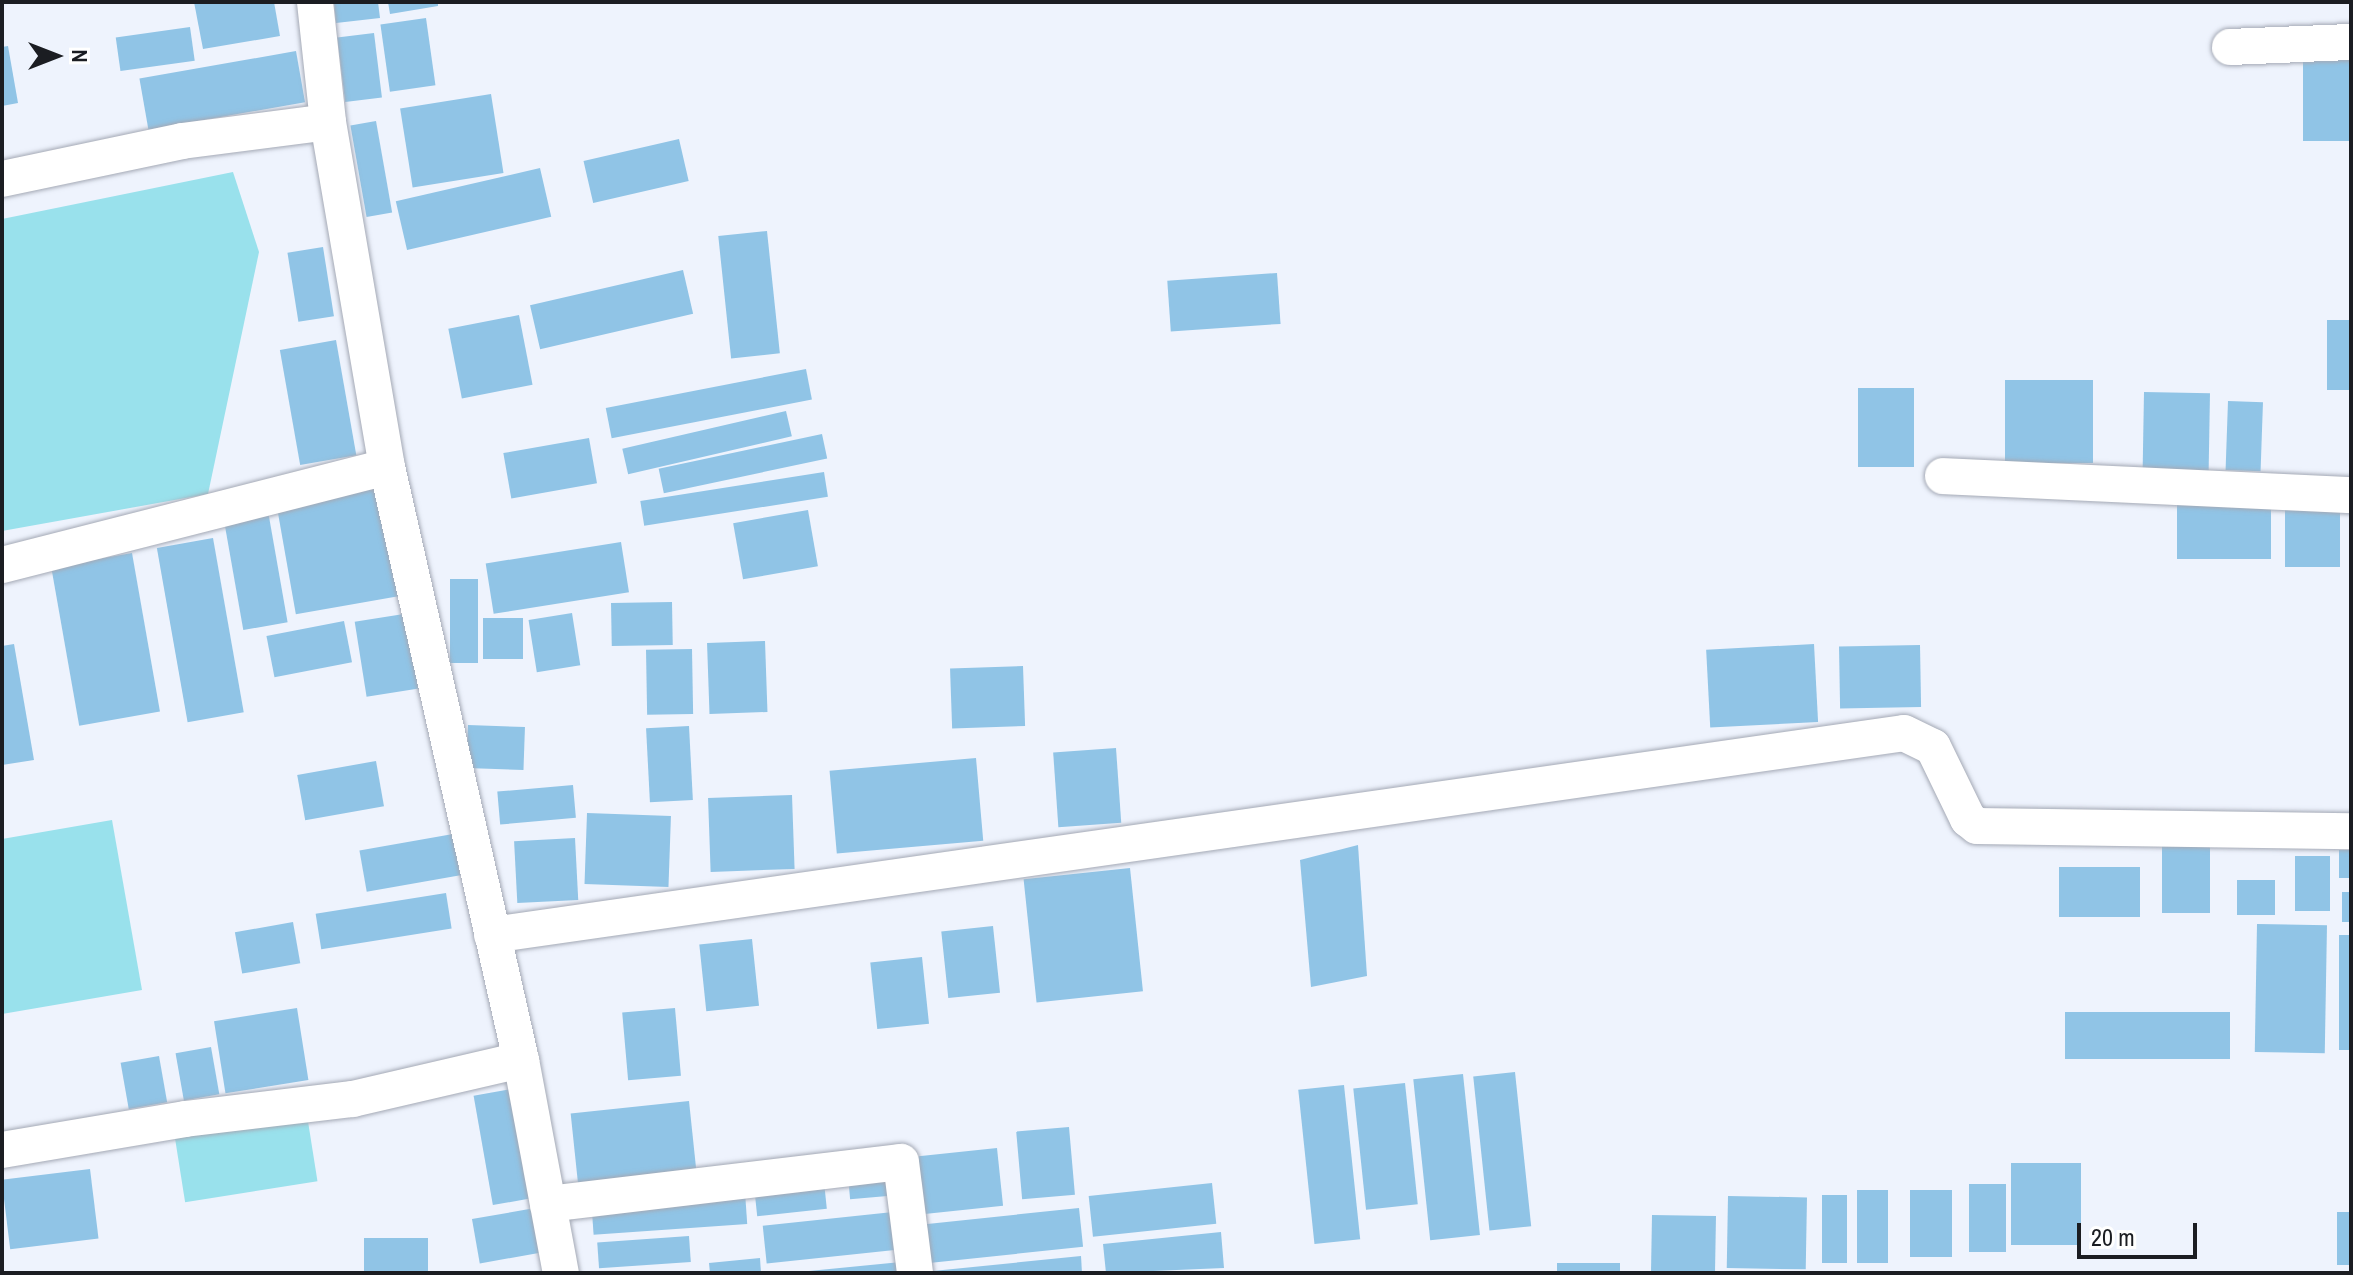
<!DOCTYPE html>
<style>
body{margin:0}
#map{position:relative;width:2353px;height:1275px;overflow:hidden;background:#eef3fd;font-family:"Archivo Narrow",sans-serif}
div>[style]{position:absolute}
.water>*{inset:0;background:#99e1ec;transform-origin:0 0}
.building>*{inset:0;background:#90c4e6;transform-origin:0 0}
.roads{filter:drop-shadow(0 0 2px #a4a9b5) drop-shadow(0 0 2px #a4a9b5)}
.street>*{height:36px;margin:-18px;padding:0 18px;transform-origin:18px;border-radius:18px;background:#fff}
span{translate:-50% -50%;white-space:nowrap;text-align:center;line-height:1.15;-webkit-text-stroke:6px #fff;paint-order:stroke}
.frame{position:absolute;inset:0;border:4px solid #1b1d22;pointer-events:none}
.north{position:absolute;left:16px;top:16px;width:80px;height:80px;-webkit-text-stroke:6px #fff;paint-order:stroke;rotate:90deg;font-size:22px;font-weight:700;line-height:32px;text-align:center;color:#1b1d22}
.north::after{content:'';display:block;margin:auto;width:28px;height:36px;background:#1b1d22;clip-path:polygon(50% 0,100% 100%,50% 72%,0 100%)}
.scale{position:absolute;left:2077px;top:1223px;width:120px;height:36px;box-sizing:border-box;border:4px solid #1b1d22;border-top:0;padding-left:10px;font-size:24px;line-height:28px;white-space:nowrap;color:#1b1d22;-webkit-text-stroke:6px #fff;paint-order:stroke}
</style>
<div id="map">
<div class="water">
<i style="clip-path:polygon(233px 172px,259px 252px,208px 494px,2px 531px,2px 219px)"></i>
<i style="clip-path:polygon(112px 820px,142px 990px,2px 1014px,2px 839px)"></i>
<i style="left:307px;top:1115px;width:67px;height:134px;rotate:81deg"></i>
</div>
<div class="building">
<i style="clip-path:polygon(194px 2px,274px 2px,280px 36px,203px 49px)"></i>
<i style="clip-path:polygon(334px 2px,378px 2px,380px 18px,336px 23px)"></i>
<i style="clip-path:polygon(388px 2px,438px 2px,438px 6px,390px 14px)"></i>
<i style="left:426px;top:18px;width:68px;height:46px;rotate:82deg"></i>
<i style="left:190px;top:27px;width:34px;height:75px;rotate:82deg"></i>
<i style="left:374px;top:33px;width:65px;height:37px;rotate:83deg"></i>
<i style="clip-path:polygon(8px 46px,18px 103px,2px 106px,2px 47px)"></i>
<i style="left:296px;top:51px;width:52px;height:159px;rotate:80deg"></i>
<i style="left:2303px;top:60px;width:48px;height:81px"></i>
<i style="left:491px;top:94px;width:80px;height:92px;rotate:81deg"></i>
<i style="left:376px;top:121px;width:93px;height:26px;rotate:80deg"></i>
<i style="left:679px;top:139px;width:43px;height:98px;rotate:77deg"></i>
<i style="left:540px;top:168px;width:50px;height:148px;rotate:77deg"></i>
<i style="left:767px;top:231px;width:123px;height:49px;rotate:84deg"></i>
<i style="left:323px;top:247px;width:70px;height:36px;rotate:81deg"></i>
<i style="left:683px;top:270px;width:45px;height:157px;rotate:77deg"></i>
<i style="left:1277px;top:273px;width:51px;height:110px;rotate:86deg"></i>
<i style="left:519px;top:315px;width:71px;height:72px;rotate:79deg"></i>
<i style="left:2327px;top:320px;width:24px;height:70px"></i>
<i style="left:336px;top:340px;width:117px;height:57px;rotate:80deg"></i>
<i style="left:806px;top:369px;width:31px;height:204px;rotate:79deg"></i>
<i style="left:2005px;top:380px;width:88px;height:83px"></i>
<i style="left:1858px;top:388px;width:56px;height:79px"></i>
<i style="left:2144px;top:392px;width:66px;height:80px;rotate:1deg"></i>
<i style="left:2228px;top:401px;width:35px;height:69px;rotate:2deg"></i>
<i style="left:786px;top:411px;width:26px;height:168px;rotate:77deg"></i>
<i style="left:822px;top:434px;width:25px;height:167px;rotate:78deg"></i>
<i style="left:589px;top:438px;width:46px;height:87px;rotate:80deg"></i>
<i style="left:824px;top:472px;width:25px;height:186px;rotate:81deg"></i>
<i style="left:379px;top:487px;width:111px;height:104px;rotate:80deg"></i>
<i style="left:2177px;top:497px;width:94px;height:62px"></i>
<i style="left:2285px;top:509px;width:55px;height:58px"></i>
<i style="left:808px;top:510px;width:57px;height:76px;rotate:80deg"></i>
<i style="left:268px;top:511px;width:113px;height:45px;rotate:80deg"></i>
<i style="left:213px;top:538px;width:177px;height:57px;rotate:80deg"></i>
<i style="left:621px;top:542px;width:51px;height:137px;rotate:81deg"></i>
<i style="left:132px;top:553px;width:161px;height:82px;rotate:80deg"></i>
<i style="left:450px;top:579px;width:28px;height:84px"></i>
<i style="left:672px;top:602px;width:43px;height:61px;rotate:89deg"></i>
<i style="left:410px;top:613px;width:76px;height:56px;rotate:81deg"></i>
<i style="left:572px;top:613px;width:53px;height:44px;rotate:81deg"></i>
<i style="left:483px;top:618px;width:40px;height:41px"></i>
<i style="left:344px;top:621px;width:42px;height:79px;rotate:79deg"></i>
<i style="left:765px;top:641px;width:71px;height:58px;rotate:88deg"></i>
<i style="clip-path:polygon(14px 644px,34px 760px,2px 765px,2px 646px)"></i>
<i style="left:1814px;top:644px;width:78px;height:108px;rotate:87deg"></i>
<i style="left:1920px;top:645px;width:62px;height:81px;rotate:89deg"></i>
<i style="left:692px;top:649px;width:65px;height:46px;rotate:89deg"></i>
<i style="left:1023px;top:666px;width:60px;height:73px;rotate:88deg"></i>
<i style="left:468px;top:725px;width:57px;height:43px;rotate:2deg"></i>
<i style="left:689px;top:726px;width:74px;height:43px;rotate:87deg"></i>
<i style="left:1116px;top:748px;width:75px;height:63px;rotate:86deg"></i>
<i style="left:976px;top:758px;width:83px;height:147px;rotate:85deg"></i>
<i style="left:376px;top:761px;width:46px;height:80px;rotate:80deg"></i>
<i style="left:573px;top:785px;width:33px;height:76px;rotate:85deg"></i>
<i style="left:792px;top:795px;width:74px;height:84px;rotate:88deg"></i>
<i style="left:587px;top:813px;width:84px;height:71px;rotate:2deg"></i>
<i style="left:453px;top:834px;width:42px;height:95px;rotate:80deg"></i>
<i style="left:575px;top:838px;width:62px;height:61px;rotate:87deg"></i>
<i style="left:2162px;top:843px;width:48px;height:70px"></i>
<i style="clip-path:polygon(1358px 845px,1367px 976px,1311px 987px,1300px 860px)"></i>
<i style="left:2339px;top:850px;width:12px;height:28px"></i>
<i style="left:2295px;top:856px;width:35px;height:55px"></i>
<i style="left:2059px;top:867px;width:81px;height:50px"></i>
<i style="left:1130px;top:868px;width:124px;height:107px;rotate:84deg"></i>
<i style="left:2237px;top:880px;width:38px;height:35px"></i>
<i style="left:2342px;top:892px;width:9px;height:30px"></i>
<i style="left:446px;top:893px;width:36px;height:132px;rotate:81deg"></i>
<i style="left:293px;top:922px;width:42px;height:59px;rotate:80deg"></i>
<i style="left:2257px;top:924px;width:70px;height:128px;rotate:1deg"></i>
<i style="left:993px;top:926px;width:67px;height:52px;rotate:84deg"></i>
<i style="left:2339px;top:935px;width:12px;height:115px"></i>
<i style="left:752px;top:939px;width:67px;height:53px;rotate:84deg"></i>
<i style="left:922px;top:957px;width:67px;height:52px;rotate:84deg"></i>
<i style="left:297px;top:1008px;width:73px;height:84px;rotate:81deg"></i>
<i style="left:675px;top:1008px;width:68px;height:53px;rotate:85deg"></i>
<i style="left:2065px;top:1012px;width:165px;height:47px"></i>
<i style="left:211px;top:1047px;width:48px;height:36px;rotate:80deg"></i>
<i style="left:159px;top:1056px;width:47px;height:39px;rotate:80deg"></i>
<i style="left:1515px;top:1072px;width:155px;height:42px;rotate:84deg"></i>
<i style="left:1463px;top:1074px;width:162px;height:50px;rotate:84deg"></i>
<i style="left:1405px;top:1083px;width:122px;height:52px;rotate:84deg"></i>
<i style="left:1344px;top:1085px;width:155px;height:46px;rotate:84deg"></i>
<i style="left:512px;top:1089px;width:111px;height:39px;rotate:80deg"></i>
<i style="left:689px;top:1101px;width:73px;height:119px;rotate:84deg"></i>
<i style="left:1069px;top:1127px;width:68px;height:53px;rotate:85deg"></i>
<i style="left:997px;top:1148px;width:58px;height:86px;rotate:84deg"></i>
<i style="left:2011px;top:1163px;width:70px;height:82px"></i>
<i style="left:90px;top:1169px;width:70px;height:89px;rotate:83deg"></i>
<i style="left:897px;top:1173px;width:22px;height:49px;rotate:85deg"></i>
<i style="left:824px;top:1182px;width:27px;height:70px;rotate:84deg"></i>
<i style="left:1212px;top:1183px;width:41px;height:124px;rotate:84deg"></i>
<i style="left:1969px;top:1184px;width:37px;height:68px"></i>
<i style="left:1857px;top:1190px;width:31px;height:73px"></i>
<i style="left:1910px;top:1190px;width:42px;height:67px"></i>
<i style="left:745px;top:1192px;width:32px;height:154px;rotate:86deg"></i>
<i style="left:1822px;top:1195px;width:25px;height:68px"></i>
<i style="left:1728px;top:1196px;width:79px;height:72px;rotate:1deg"></i>
<i style="left:535px;top:1208px;width:45px;height:64px;rotate:80deg"></i>
<i style="left:1079px;top:1208px;width:39px;height:162px;rotate:84deg"></i>
<i style="left:893px;top:1212px;width:38px;height:131px;rotate:84deg"></i>
<i style="left:2337px;top:1212px;width:14px;height:53px"></i>
<i style="left:1652px;top:1215px;width:64px;height:58px;rotate:1deg"></i>
<i style="clip-path:polygon(1221px 1232px,1224px 1268px,1106px 1273px,1103px 1244px)"></i>
<i style="left:689px;top:1236px;width:26px;height:92px;rotate:86deg"></i>
<i style="left:364px;top:1238px;width:64px;height:35px"></i>
<i style="clip-path:polygon(1081px 1256px,1082px 1273px,933px 1273px,933px 1271px)"></i>
<i style="clip-path:polygon(760px 1258px,761px 1273px,710px 1273px,709px 1263px)"></i>
<i style="clip-path:polygon(901px 1262px,902px 1273px,809px 1273px,809px 1271px)"></i>
<i style="left:1557px;top:1263px;width:63px;height:10px"></i>
</div>
<div class="roads">
<div class="street">
<i style="left:315px;top:2px;width:121px;rotate:83.8deg"></i>
<i style="left:328px;top:122px;width:350px;rotate:80.3deg"></i>
<i style="left:387px;top:467px;width:608px;rotate:77.27deg"></i>
<i style="left:521px;top:1060px;width:217px;rotate:79.4deg"></i>
<i style="left:2230px;top:47px;width:121px;rotate:-2.4deg"></i>
<i style="left:2px;top:179px;width:184px;rotate:-11.9deg"></i>
<i style="left:182px;top:141px;width:147px;rotate:-7.4deg"></i>
<i style="left:1943px;top:476px;width:408px;rotate:2.7deg"></i>
<i style="left:2px;top:565px;width:397px;rotate:-14.3deg"></i>
<i style="left:492px;top:935px;width:1426px;rotate:-8.14deg"></i>
<i style="left:1904px;top:733px;width:32px;rotate:26deg"></i>
<i style="left:1933px;top:747px;width:80px;rotate:64.1deg"></i>
<i style="left:1968px;top:819px;width:11px;rotate:38deg"></i>
<i style="left:1977px;top:826px;width:374px;rotate:0.8deg"></i>
<i style="left:2px;top:1150px;width:186px;rotate:-9.6deg"></i>
<i style="left:185px;top:1119px;width:169px;rotate:-6.8deg"></i>
<i style="left:353px;top:1099px;width:172px;rotate:-13.1deg"></i>
<i style="left:548px;top:1204px;width:355px;rotate:-6.8deg"></i>
<i style="left:901px;top:1162px;width:112px;rotate:82.8deg"></i>
</div>
</div>
<div class="frame"></div>
<div class="north">N</div>
<div class="scale">20 m</div>
</div>
